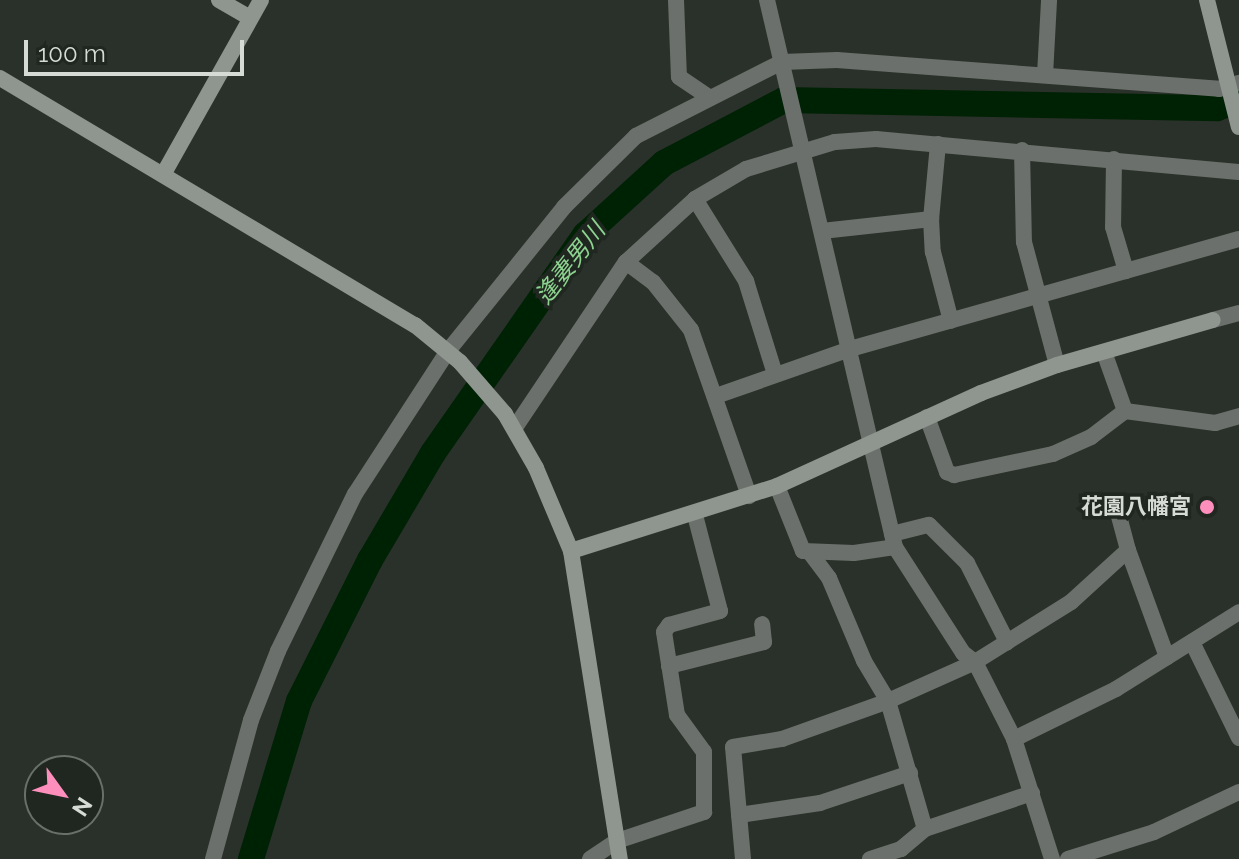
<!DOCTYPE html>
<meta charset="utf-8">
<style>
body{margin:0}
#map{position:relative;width:1239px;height:859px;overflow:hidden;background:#2a312a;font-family:Raleway,"Noto Sans JP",sans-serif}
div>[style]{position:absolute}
.river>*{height:26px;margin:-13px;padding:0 13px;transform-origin:13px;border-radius:13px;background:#002204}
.street>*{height:16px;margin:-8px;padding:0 8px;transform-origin:8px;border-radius:8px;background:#6c706c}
.secondary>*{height:16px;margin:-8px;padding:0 8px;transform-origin:8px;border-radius:8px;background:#8f958f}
.dots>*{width:22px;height:22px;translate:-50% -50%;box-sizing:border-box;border:4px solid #202720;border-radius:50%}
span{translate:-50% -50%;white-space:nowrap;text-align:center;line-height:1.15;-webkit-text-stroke:7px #202720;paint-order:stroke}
.poi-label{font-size:22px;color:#d6dbd6;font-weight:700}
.right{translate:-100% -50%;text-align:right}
.water-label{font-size:24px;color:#8dd390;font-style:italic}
.north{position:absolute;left:24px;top:755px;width:80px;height:80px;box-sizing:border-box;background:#202720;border:2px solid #696f69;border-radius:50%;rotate:123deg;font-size:22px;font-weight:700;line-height:32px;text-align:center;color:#d6dbd6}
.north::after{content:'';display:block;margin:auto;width:28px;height:36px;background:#fe8ebb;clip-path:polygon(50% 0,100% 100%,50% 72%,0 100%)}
.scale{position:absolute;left:24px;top:40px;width:220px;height:36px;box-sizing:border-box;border:4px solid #d6dbd6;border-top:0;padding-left:10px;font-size:24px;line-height:28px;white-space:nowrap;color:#d6dbd6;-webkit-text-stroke:6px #202720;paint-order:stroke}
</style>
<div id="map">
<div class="river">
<i style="left:251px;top:859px;width:165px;rotate:-73.1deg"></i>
<i style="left:299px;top:701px;width:158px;rotate:-63.3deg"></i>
<i style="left:370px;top:560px;width:124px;rotate:-59.5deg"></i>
<i style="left:433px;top:453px;width:266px;rotate:-55.1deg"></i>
<i style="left:585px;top:235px;width:107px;rotate:-42.3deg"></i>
<i style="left:664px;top:163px;width:136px;rotate:-27.7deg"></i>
<i style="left:784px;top:100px;width:433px;rotate:1.1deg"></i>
<i style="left:1217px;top:108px;width:23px;rotate:-18deg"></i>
</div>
<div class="street">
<i style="left:676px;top:0;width:77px;rotate:87.8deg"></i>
<i style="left:679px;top:77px;width:36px;rotate:34deg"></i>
<i style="left:767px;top:0;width:562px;rotate:76.83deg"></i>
<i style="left:895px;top:547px;width:126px;rotate:57.3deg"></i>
<i style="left:963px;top:653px;width:15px;rotate:37deg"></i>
<i style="left:975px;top:662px;width:86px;rotate:63.1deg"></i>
<i style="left:1014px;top:739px;width:126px;rotate:72.4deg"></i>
<i style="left:1045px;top:75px;width:75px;rotate:-86.9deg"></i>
<i style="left:938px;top:144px;width:75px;rotate:95.3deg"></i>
<i style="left:931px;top:219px;width:33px;rotate:87deg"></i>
<i style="left:933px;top:252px;width:71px;rotate:75.4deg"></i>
<i style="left:1022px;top:150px;width:92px;rotate:88.8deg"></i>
<i style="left:1024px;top:242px;width:127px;rotate:75deg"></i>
<i style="left:1114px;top:159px;width:68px;rotate:90.8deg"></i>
<i style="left:1113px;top:227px;width:46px;rotate:73.5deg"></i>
<i style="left:695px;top:199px;width:97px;rotate:58.1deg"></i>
<i style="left:746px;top:281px;width:97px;rotate:72.7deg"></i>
<i style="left:822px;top:231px;width:110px;rotate:-6.3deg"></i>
<i style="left:626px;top:262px;width:34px;rotate:37deg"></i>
<i style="left:653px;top:282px;width:61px;rotate:51.6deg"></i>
<i style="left:691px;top:330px;width:176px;rotate:70.7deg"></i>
<i style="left:1213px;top:320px;width:27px;rotate:-15deg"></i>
<i style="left:1104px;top:352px;width:63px;rotate:70.4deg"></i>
<i style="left:716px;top:396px;width:142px;rotate:-19.3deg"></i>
<i style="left:850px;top:349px;width:404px;rotate:-15.8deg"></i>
<i style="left:927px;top:417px;width:59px;rotate:70deg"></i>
<i style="left:947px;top:472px;width:8px;rotate:23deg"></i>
<i style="left:954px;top:475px;width:101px;rotate:-12deg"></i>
<i style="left:1053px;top:454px;width:42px;rotate:-24.1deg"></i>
<i style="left:1091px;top:437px;width:43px;rotate:-37.4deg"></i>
<i style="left:1125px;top:411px;width:91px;rotate:7.6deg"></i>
<i style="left:1215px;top:423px;width:25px;rotate:-16deg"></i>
<i style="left:514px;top:429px;width:201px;rotate:-56.2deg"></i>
<i style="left:626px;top:262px;width:93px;rotate:-42.4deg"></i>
<i style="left:695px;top:199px;width:59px;rotate:-30.5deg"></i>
<i style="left:746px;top:169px;width:93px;rotate:-16.9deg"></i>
<i style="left:835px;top:142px;width:41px;rotate:-4.2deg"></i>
<i style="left:876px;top:139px;width:364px;rotate:5.2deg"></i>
<i style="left:777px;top:486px;width:70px;rotate:68.2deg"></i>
<i style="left:803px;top:551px;width:51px;rotate:2.2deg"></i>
<i style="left:854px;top:553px;width:41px;rotate:-8.3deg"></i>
<i style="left:892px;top:534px;width:38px;rotate:-14deg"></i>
<i style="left:929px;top:525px;width:54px;rotate:45deg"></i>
<i style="left:967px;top:563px;width:89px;rotate:63.1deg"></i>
<i style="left:1128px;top:550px;width:114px;rotate:70deg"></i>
<i style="left:811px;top:554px;width:30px;rotate:53deg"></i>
<i style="left:829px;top:578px;width:90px;rotate:67.1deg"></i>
<i style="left:864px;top:661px;width:47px;rotate:59deg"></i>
<i style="left:888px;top:701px;width:133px;rotate:73.9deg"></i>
<i style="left:1192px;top:642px;width:107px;rotate:63.9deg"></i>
<i style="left:669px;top:666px;width:98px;rotate:-14.2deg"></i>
<i style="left:764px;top:642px;width:18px;rotate:-96deg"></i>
<i style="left:1014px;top:739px;width:114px;rotate:-26.1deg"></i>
<i style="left:1116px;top:689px;width:145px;rotate:-32deg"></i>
<i style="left:739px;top:815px;width:82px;rotate:-8.4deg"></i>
<i style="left:820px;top:803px;width:95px;rotate:-18.4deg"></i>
<i style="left:213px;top:859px;width:144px;rotate:-74.7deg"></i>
<i style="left:251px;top:720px;width:74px;rotate:-68.6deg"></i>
<i style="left:278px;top:651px;width:175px;rotate:-63.9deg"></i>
<i style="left:355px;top:494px;width:171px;rotate:-57deg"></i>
<i style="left:448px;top:351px;width:185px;rotate:-51.1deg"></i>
<i style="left:564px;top:207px;width:101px;rotate:-44.6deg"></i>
<i style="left:636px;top:136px;width:164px;rotate:-26.9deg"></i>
<i style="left:782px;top:62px;width:55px;rotate:-2.1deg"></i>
<i style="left:837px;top:60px;width:383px;rotate:4.3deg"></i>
<i style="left:1219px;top:89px;width:21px;rotate:-17deg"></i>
<i style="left:590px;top:859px;width:32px;rotate:-34deg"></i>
<i style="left:617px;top:841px;width:92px;rotate:-18.4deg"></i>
<i style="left:704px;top:812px;width:60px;rotate:-90deg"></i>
<i style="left:704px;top:752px;width:46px;rotate:-126.1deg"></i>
<i style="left:677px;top:715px;width:84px;rotate:-98.9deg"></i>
<i style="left:664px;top:632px;width:9px;rotate:-54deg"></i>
<i style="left:669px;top:625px;width:53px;rotate:-15.4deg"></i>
<i style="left:720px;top:611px;width:99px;rotate:-104.6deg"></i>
<i style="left:743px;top:859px;width:112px;rotate:-95.1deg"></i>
<i style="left:733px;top:747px;width:50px;rotate:-9.3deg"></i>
<i style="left:782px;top:739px;width:113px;rotate:-19.7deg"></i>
<i style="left:888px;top:701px;width:95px;rotate:-24.1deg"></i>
<i style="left:975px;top:662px;width:113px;rotate:-32deg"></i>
<i style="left:1071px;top:602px;width:77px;rotate:-42.4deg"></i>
<i style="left:1128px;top:550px;width:34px;rotate:-105deg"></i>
<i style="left:870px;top:859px;width:33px;rotate:-18deg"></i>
<i style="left:901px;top:849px;width:31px;rotate:-40deg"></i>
<i style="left:925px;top:829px;width:113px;rotate:-18.6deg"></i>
<i style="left:1068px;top:859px;width:90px;rotate:-17.4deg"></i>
<i style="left:1154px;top:832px;width:94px;rotate:-25.2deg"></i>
</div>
<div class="secondary">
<i style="left:219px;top:0;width:36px;rotate:30deg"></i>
<i style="left:1207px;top:0;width:131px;rotate:75.9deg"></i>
<i style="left:0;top:78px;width:483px;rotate:30.8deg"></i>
<i style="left:415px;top:325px;width:58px;rotate:39.4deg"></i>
<i style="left:460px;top:362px;width:69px;rotate:49.1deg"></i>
<i style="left:505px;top:414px;width:62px;rotate:60.1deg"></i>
<i style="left:536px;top:468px;width:90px;rotate:67.1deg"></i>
<i style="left:571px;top:551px;width:312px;rotate:81deg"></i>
<i style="left:164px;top:173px;width:198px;rotate:-60.7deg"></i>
<i style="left:571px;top:551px;width:216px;rotate:-17.5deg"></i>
<i style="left:777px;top:486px;width:224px;rotate:-24.5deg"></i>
<i style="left:981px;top:393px;width:81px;rotate:-20.2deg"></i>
<i style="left:1057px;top:365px;width:162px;rotate:-16.1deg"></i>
</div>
<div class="dots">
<i style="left:1207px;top:507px;background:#fe8ebb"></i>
</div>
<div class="poi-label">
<span class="right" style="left:1191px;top:507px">花園八幡宮</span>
</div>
<div class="water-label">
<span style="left:570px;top:263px;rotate:-52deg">逢妻男川</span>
</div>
<div class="north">N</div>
<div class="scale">100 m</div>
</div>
